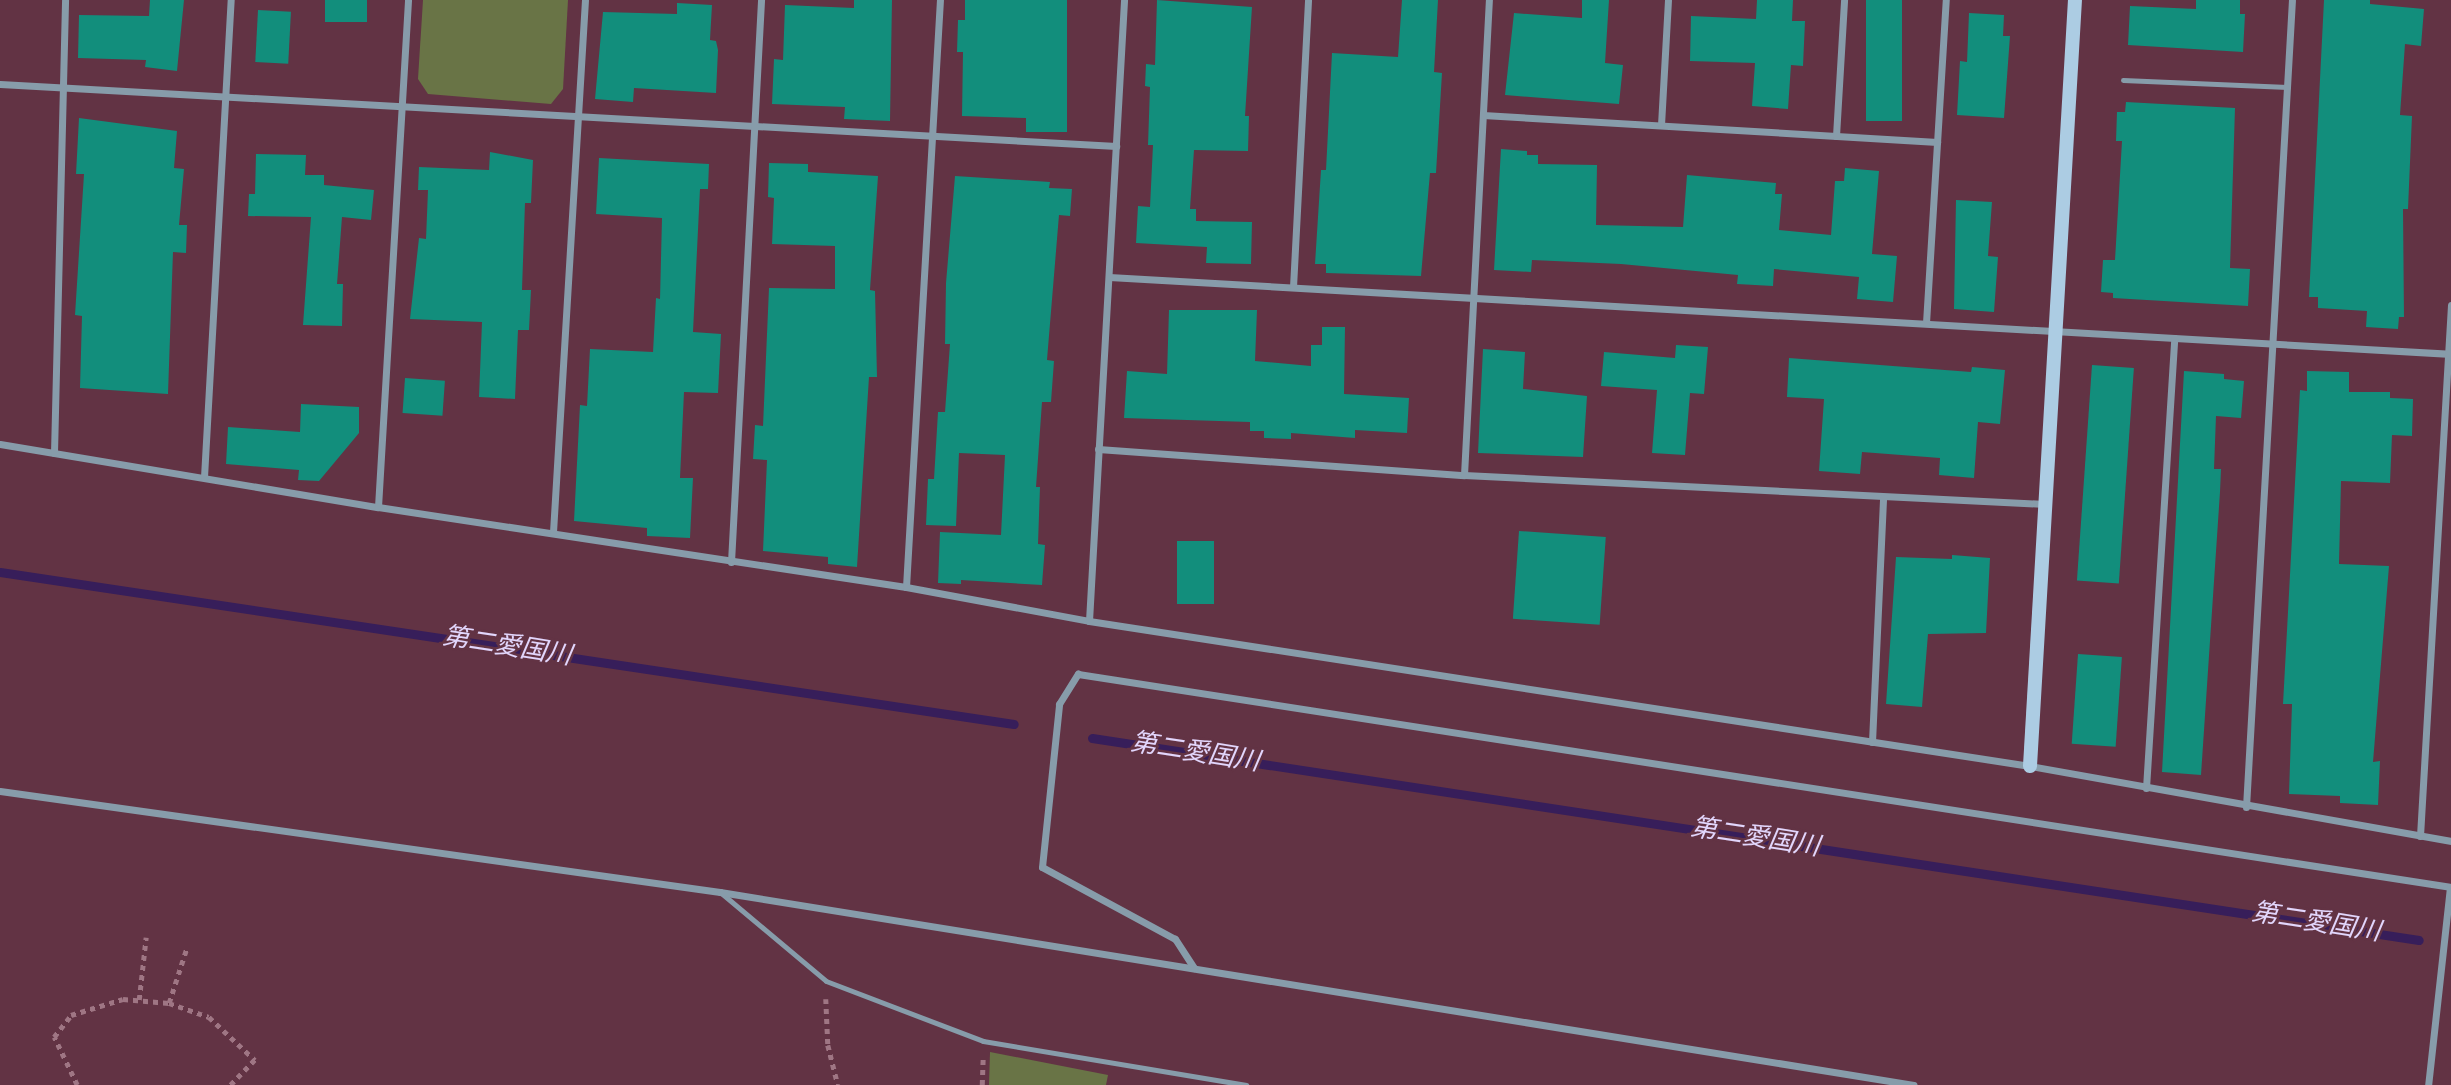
<!DOCTYPE html>
<meta charset="utf-8">
<style>
body{margin:0}
#map{position:relative;width:2451px;height:1085px;overflow:hidden;background:#623344;font-family:Overpass,"Noto Sans JP",sans-serif}
div>[style]{position:absolute}
.green>*{inset:0;background:#697446}
.stream>*{height:9px;margin:-4.5px;padding:0 4.5px;transform-origin:4.5px;border-radius:4.5px;background:#371e5a}
.building>*{inset:0;background:#128e7c;transform-origin:0 0}
.path>*{height:4.5px;margin-top:-2.25px;transform-origin:0;background:repeating-linear-gradient(90deg,#9f7684 0 5px,transparent 0 10px)}
.lane>*{height:5px;margin:-2.5px;padding:0 2.5px;transform-origin:2.5px;border-radius:2.5px;background:#879caa}
.street>*{height:7px;margin:-3.5px;padding:0 3.5px;transform-origin:3.5px;border-radius:3.5px;background:#879caa}
.secondary>*{height:14px;margin:-7px;padding:0 7px;transform-origin:7px;border-radius:7px;background:#accce3}
span{translate:-50% -50%;white-space:nowrap;text-align:center;line-height:1.15;-webkit-text-stroke:5px #623344;paint-order:stroke}
.water-label{font-size:26px;color:#e2d6fc;font-style:italic}
</style>
<div id="map">
<div class="green">
<i style="clip-path:polygon(423px 0,568px 0,563px 89px,551px 104px,428px 94px,418px 79px)"></i>
<i style="clip-path:polygon(990px 1052px,1108px 1075px,1106px 1085px,989px 1085px)"></i>
</div>
<div class="stream">
<i style="left:0;top:572px;width:1025px;rotate:8.53deg"></i>
<i style="left:1092px;top:738px;width:1342px;rotate:8.66deg"></i>
</div>
<div class="building">
<i style="clip-path:polygon(150px 0,184px 0,177px 71px,145px 67px,146px 60px,78px 58px,79px 15px,149px 16px)"></i>
<i style="left:325px;top:0;width:42px;height:22px"></i>
<i style="clip-path:polygon(854px 0,892px 0,890px 121px,844px 119px,845px 107px,772px 104px,774px 59px,783px 60px,785px 5px,854px 8px)"></i>
<i style="clip-path:polygon(965px 0,1067px 0,1067px 132px,1026px 132px,1026px 118px,962px 116px,963px 52px,957px 52px,958px 20px,965px 20px)"></i>
<i style="clip-path:polygon(1157px 0,1252px 7px,1245px 116px,1249px 116px,1248px 151px,1194px 150px,1190px 209px,1196px 209px,1196px 221px,1252px 222px,1251px 264px,1206px 263px,1207px 247px,1136px 243px,1138px 206px,1150px 207px,1153px 145px,1148px 145px,1150px 87px,1145px 86px,1146px 64px,1155px 65px)"></i>
<i style="clip-path:polygon(1402px 0,1438px 0,1434px 72px,1442px 73px,1436px 173px,1430px 173px,1421px 276px,1326px 273px,1326px 264px,1315px 264px,1321px 170px,1326px 170px,1332px 53px,1398px 57px)"></i>
<i style="clip-path:polygon(1582px 0,1609px 0,1605px 63px,1623px 65px,1619px 104px,1505px 95px,1514px 13px,1582px 18px)"></i>
<i style="clip-path:polygon(1757px 0,1793px 0,1792px 21px,1805px 21px,1803px 66px,1791px 65px,1788px 109px,1752px 106px,1755px 63px,1690px 61px,1691px 16px,1756px 19px)"></i>
<i style="left:1866px;top:0;width:36px;height:121px"></i>
<i style="clip-path:polygon(2196px 0,2240px 0,2240px 14px,2245px 14px,2243px 52px,2128px 45px,2130px 6px,2196px 9px)"></i>
<i style="clip-path:polygon(2324px 0,2370px 0,2370px 4px,2424px 9px,2421px 46px,2405px 44px,2400px 115px,2412px 116px,2408px 209px,2403px 209px,2404px 317px,2399px 317px,2398px 329px,2366px 327px,2367px 311px,2318px 308px,2318px 297px,2309px 297px)"></i>
<i style="clip-path:polygon(677px 3px,712px 5px,710px 40px,716px 41px,718px 50px,716px 93px,634px 88px,633px 102px,595px 99px,603px 12px,677px 14px)"></i>
<i style="left:258px;top:10px;width:33px;height:52px;rotate:3deg"></i>
<i style="clip-path:polygon(1969px 13px,2004px 15px,2003px 36px,2010px 36px,2004px 118px,1957px 115px,1960px 61px,1967px 62px)"></i>
<i style="clip-path:polygon(2126px 102px,2235px 108px,2230px 268px,2250px 269px,2248px 306px,2113px 298px,2113px 293px,2101px 292px,2103px 260px,2115px 260px,2122px 141px,2116px 141px,2117px 112px,2125px 112px)"></i>
<i style="clip-path:polygon(79px 118px,177px 131px,174px 168px,184px 169px,179px 225px,187px 225px,186px 253px,173px 252px,168px 394px,80px 388px,82px 316px,75px 315px,84px 174px,76px 174px)"></i>
<i style="clip-path:polygon(1501px 149px,1527px 151px,1527px 155px,1538px 155px,1538px 164px,1597px 165px,1596px 225px,1683px 227px,1687px 175px,1776px 183px,1775px 194px,1782px 194px,1779px 230px,1831px 235px,1835px 181px,1844px 181px,1845px 168px,1879px 171px,1872px 254px,1897px 256px,1893px 302px,1857px 299px,1859px 277px,1774px 269px,1773px 286px,1737px 284px,1738px 275px,1621px 264px,1532px 260px,1531px 272px,1494px 270px)"></i>
<i style="clip-path:polygon(490px 152px,533px 160px,531px 203px,525px 203px,522px 290px,531px 290px,529px 330px,518px 330px,515px 399px,479px 397px,482px 322px,410px 319px,419px 238px,426px 239px,428px 190px,418px 190px,419px 167px,489px 170px)"></i>
<i style="clip-path:polygon(256px 154px,306px 155px,305px 175px,324px 175px,324px 185px,374px 190px,371px 220px,342px 217px,337px 284px,343px 284px,342px 326px,303px 325px,311px 217px,248px 216px,249px 194px,255px 194px)"></i>
<i style="clip-path:polygon(599px 158px,709px 164px,708px 189px,700px 189px,693px 332px,721px 334px,718px 393px,684px 392px,680px 478px,693px 478px,690px 538px,647px 536px,647px 528px,574px 521px,580px 405px,587px 406px,590px 349px,653px 352px,656px 298px,660px 299px,662px 218px,596px 214px)"></i>
<i style="clip-path:polygon(769px 163px,808px 164px,808px 172px,878px 176px,870px 290px,875px 291px,877px 377px,869px 377px,857px 567px,828px 564px,828px 557px,763px 551px,767px 460px,753px 459px,755px 425px,763px 426px,769px 288px,835px 289px,835px 246px,772px 244px,774px 198px,768px 197px)"></i>
<i style="clip-path:polygon(955px 176px,1050px 182px,1049px 188px,1072px 189px,1070px 216px,1059px 215px,1047px 360px,1054px 361px,1051px 402px,1042px 402px,1036px 487px,1040px 487px,1038px 544px,1045px 545px,1042px 585px,961px 580px,961px 584px,938px 583px,940px 532px,1001px 535px,1005px 455px,959px 453px,956px 526px,926px 525px,928px 479px,934px 479px,938px 412px,945px 412px,950px 344px,945px 344px,946px 283px)"></i>
<i style="clip-path:polygon(1956px 200px,1992px 202px,1988px 256px,1998px 257px,1994px 312px,1954px 309px)"></i>
<i style="clip-path:polygon(1169px 310px,1257px 310px,1255px 361px,1311px 366px,1311px 345px,1322px 345px,1322px 327px,1345px 327px,1344px 394px,1409px 398px,1407px 433px,1355px 430px,1355px 438px,1291px 433px,1291px 439px,1264px 438px,1264px 431px,1250px 431px,1250px 422px,1124px 418px,1127px 371px,1167px 374px)"></i>
<i style="clip-path:polygon(1676px 345px,1708px 347px,1704px 394px,1690px 393px,1685px 455px,1652px 453px,1657px 390px,1601px 386px,1604px 352px,1675px 358px)"></i>
<i style="clip-path:polygon(1483px 349px,1525px 352px,1523px 389px,1587px 396px,1583px 457px,1478px 453px)"></i>
<i style="clip-path:polygon(1789px 358px,1971px 372px,1972px 367px,2005px 370px,2000px 424px,1978px 422px,1974px 478px,1939px 475px,1940px 458px,1862px 452px,1860px 474px,1819px 471px,1824px 399px,1787px 397px)"></i>
<i style="left:2092px;top:365px;width:42px;height:216px;rotate:4deg"></i>
<i style="clip-path:polygon(2184px 371px,2224px 374px,2224px 379px,2244px 381px,2241px 418px,2216px 416px,2214px 469px,2221px 469px,2220px 492px,2201px 775px,2162px 772px)"></i>
<i style="clip-path:polygon(2307px 371px,2349px 372px,2349px 392px,2390px 392px,2390px 398px,2413px 399px,2412px 436px,2392px 435px,2390px 483px,2341px 481px,2339px 564px,2389px 566px,2373px 762px,2380px 761px,2378px 805px,2340px 803px,2340px 796px,2289px 794px,2292px 704px,2283px 704px,2300px 390px,2307px 391px)"></i>
<i style="left:405px;top:378px;width:40px;height:35px;rotate:4deg"></i>
<i style="clip-path:polygon(301px 404px,359px 407px,359px 433px,319px 481px,298px 480px,299px 470px,226px 464px,228px 427px,300px 432px)"></i>
<i style="left:1519px;top:531px;width:87px;height:88px;rotate:4deg"></i>
<i style="left:1177px;top:541px;width:37px;height:63px"></i>
<i style="clip-path:polygon(1952px 555px,1990px 558px,1986px 633px,1928px 634px,1922px 707px,1886px 704px,1896px 557px,1952px 559px)"></i>
<i style="left:2078px;top:654px;width:44px;height:90px;rotate:4deg"></i>
</div>
<div class="path">
<i style="left:826px;top:999px;width:46px;rotate:87.5deg"></i>
<i style="left:828px;top:1045px;width:41px;rotate:76deg"></i>
<i style="left:139px;top:1000px;width:63px;rotate:-83.7deg"></i>
<i style="left:169px;top:1003px;width:59px;rotate:-72.2deg"></i>
<i style="left:77px;top:1085px;width:53px;rotate:-115.6deg"></i>
<i style="left:54px;top:1037px;width:28px;rotate:-52deg"></i>
<i style="left:71px;top:1015px;width:54px;rotate:-17.1deg"></i>
<i style="left:123px;top:999px;width:46px;rotate:5deg"></i>
<i style="left:169px;top:1003px;width:42px;rotate:19.3deg"></i>
<i style="left:209px;top:1017px;width:63px;rotate:43.1deg"></i>
<i style="left:255px;top:1060px;width:35px;rotate:134deg"></i>
<i style="left:982px;top:1085px;width:27px;rotate:-88deg"></i>
</div>
<div class="lane">
<i style="left:2123px;top:80px;width:165px;rotate:2.4deg"></i>
<i style="left:720px;top:892px;width:138px;rotate:40deg"></i>
<i style="left:826px;top:981px;width:168px;rotate:20.9deg"></i>
<i style="left:983px;top:1041px;width:267px;rotate:9.5deg"></i>
</div>
<div class="street">
<i style="left:0;top:84px;width:1118px;rotate:3.18deg"></i>
<i style="left:1483px;top:115px;width:455px;rotate:3.4deg"></i>
<i style="left:1661px;top:125px;width:125px;rotate:-86.8deg"></i>
<i style="left:1836px;top:136px;width:136px;rotate:-86.6deg"></i>
<i style="left:1109px;top:277px;width:1344px;rotate:3.28deg"></i>
<i style="left:1293px;top:287px;width:287px;rotate:-87deg"></i>
<i style="left:1926px;top:323px;width:324px;rotate:-86.5deg"></i>
<i style="left:0;top:444px;width:383px;rotate:9.5deg"></i>
<i style="left:378px;top:507px;width:534px;rotate:8.62deg"></i>
<i style="left:906px;top:587px;width:186px;rotate:10.5deg"></i>
<i style="left:1089px;top:621px;width:952px;rotate:8.76deg"></i>
<i style="left:2030px;top:766px;width:428px;rotate:10.1deg"></i>
<i style="left:1098px;top:449px;width:367px;rotate:4.1deg"></i>
<i style="left:1464px;top:475px;width:582px;rotate:2.86deg"></i>
<i style="left:54px;top:453px;width:453px;rotate:-88.6deg"></i>
<i style="left:1464px;top:475px;width:476px;rotate:-87deg"></i>
<i style="left:204px;top:477px;width:478px;rotate:-86.8deg"></i>
<i style="left:378px;top:507px;width:508px;rotate:-86.61deg"></i>
<i style="left:553px;top:532px;width:533px;rotate:-86.56deg"></i>
<i style="left:731px;top:562px;width:563px;rotate:-86.94deg"></i>
<i style="left:906px;top:587px;width:588px;rotate:-86.69deg"></i>
<i style="left:1089px;top:621px;width:622px;rotate:-86.77deg"></i>
<i style="left:1872px;top:742px;width:244px;rotate:-87.4deg"></i>
<i style="left:2146px;top:788px;width:451px;rotate:-86.4deg"></i>
<i style="left:0;top:791px;width:727px;rotate:7.99deg"></i>
<i style="left:720px;top:892px;width:1209px;rotate:9.18deg"></i>
<i style="left:2246px;top:807px;width:808px;rotate:-86.74deg"></i>
<i style="left:2420px;top:836px;width:532px;rotate:-86.66deg"></i>
<i style="left:1194px;top:968px;width:35px;rotate:-123deg"></i>
<i style="left:1175px;top:939px;width:151px;rotate:-151.6deg"></i>
<i style="left:1042px;top:867px;width:164px;rotate:-84deg"></i>
<i style="left:1059px;top:704px;width:36px;rotate:-58deg"></i>
<i style="left:1078px;top:674px;width:1388px;rotate:8.82deg"></i>
<i style="left:2450px;top:887px;width:199px;rotate:96.3deg"></i>
</div>
<div class="secondary">
<i style="left:2030px;top:766px;width:767px;rotate:-86.64deg"></i>
</div>
<div class="water-label">
<span style="left:507px;top:648px;rotate:9deg">第二愛国川</span>
<span style="left:1195px;top:754px;rotate:9deg">第二愛国川</span>
<span style="left:1755px;top:839px;rotate:9deg">第二愛国川</span>
<span style="left:2316px;top:924px;rotate:9deg">第二愛国川</span>
</div>
</div>
